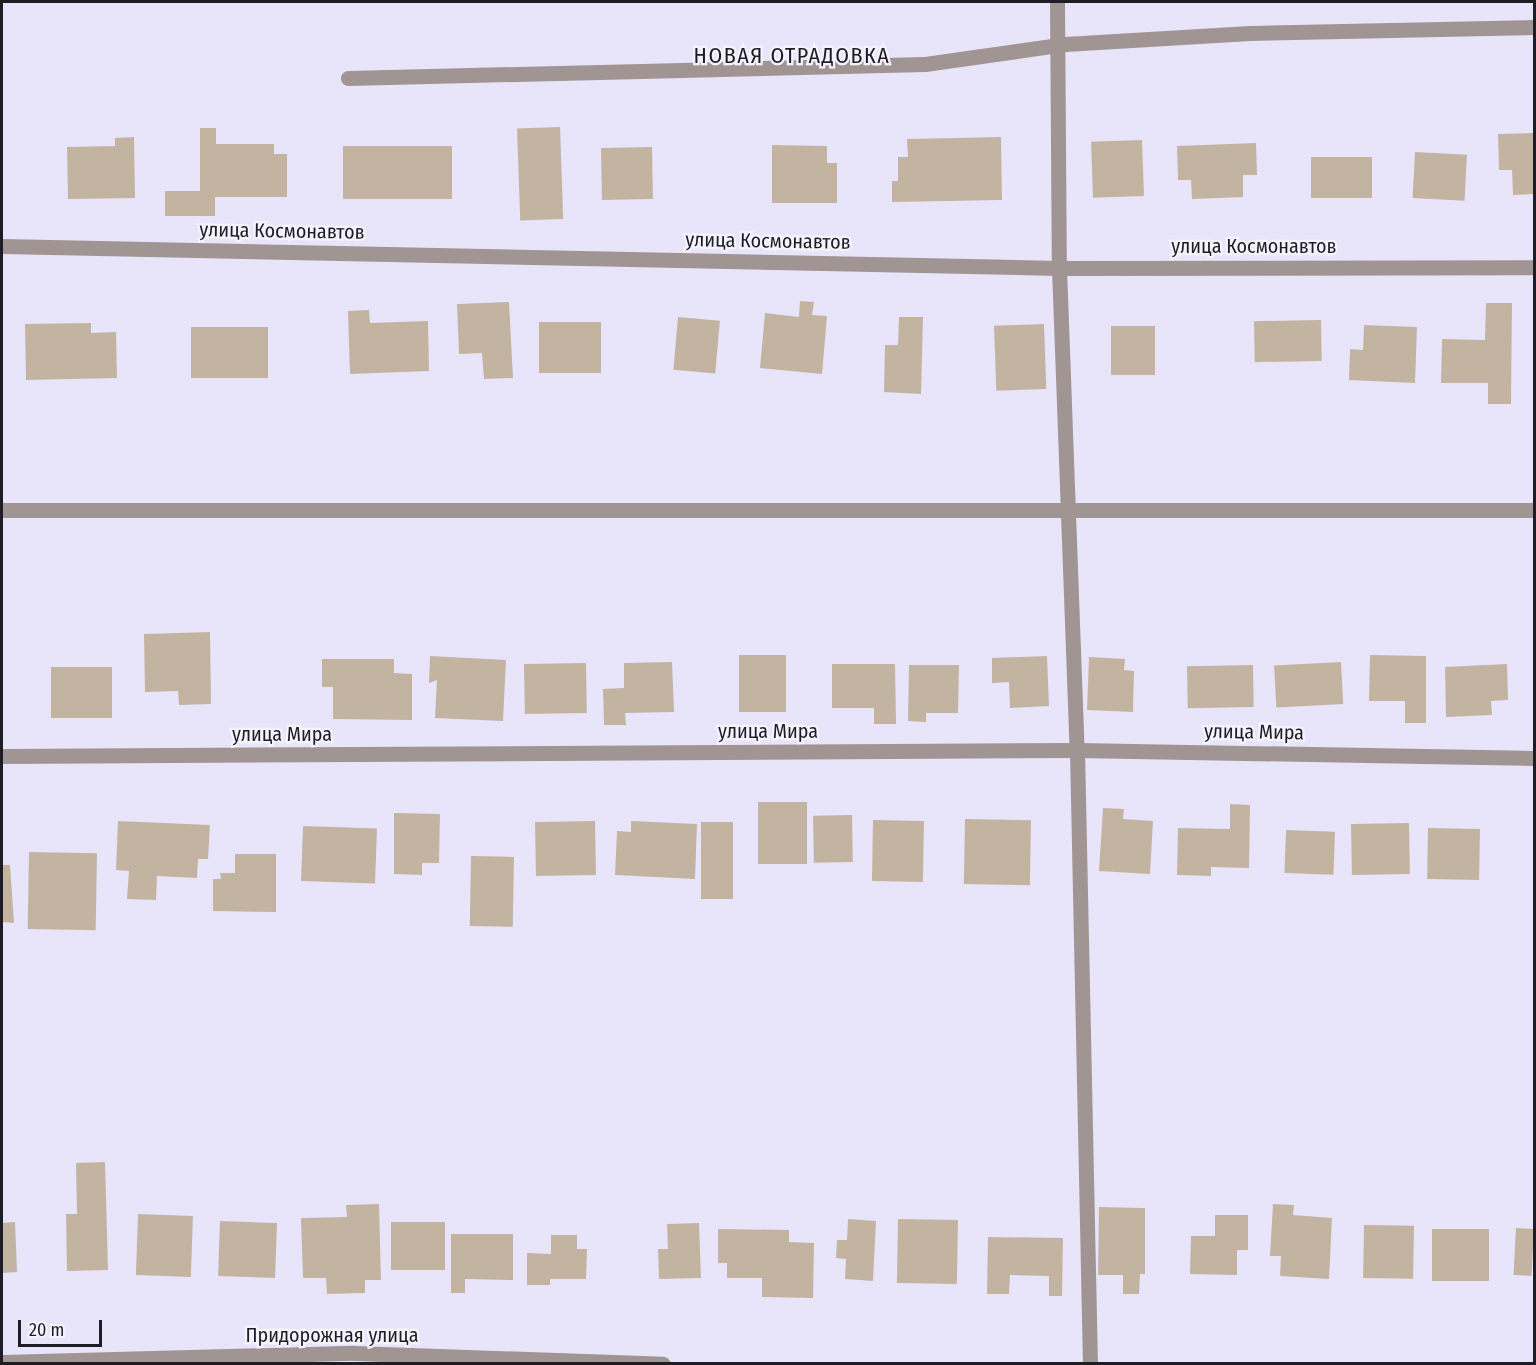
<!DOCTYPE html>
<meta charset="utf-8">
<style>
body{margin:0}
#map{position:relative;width:1536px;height:1365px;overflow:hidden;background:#e8e5fb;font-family:"Fira Sans Condensed",sans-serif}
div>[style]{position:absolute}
.building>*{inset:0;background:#c3b4a2;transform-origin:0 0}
.service>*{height:15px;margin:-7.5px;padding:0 7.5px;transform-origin:7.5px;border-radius:7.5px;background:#a09592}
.minor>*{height:15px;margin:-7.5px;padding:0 7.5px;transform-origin:7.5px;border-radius:7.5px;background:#a09592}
span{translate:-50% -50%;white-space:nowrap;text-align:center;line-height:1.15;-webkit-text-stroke:4.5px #f5f4fd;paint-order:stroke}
.street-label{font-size:20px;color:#1e1d25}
.quarter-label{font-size:22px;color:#1e1d25;letter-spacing:1.5px}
.frame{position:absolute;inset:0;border:3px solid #1e1d25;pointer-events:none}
.scale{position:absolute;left:18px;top:1320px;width:84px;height:27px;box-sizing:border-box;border:3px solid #1e1d25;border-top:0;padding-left:8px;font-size:18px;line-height:21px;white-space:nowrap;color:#1e1d25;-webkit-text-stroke:4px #f5f4fd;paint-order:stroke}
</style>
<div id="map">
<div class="building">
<i style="left:560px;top:127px;width:92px;height:43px;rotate:88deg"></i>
<i style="clip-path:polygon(200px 128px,216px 128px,216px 144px,274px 144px,274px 154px,287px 154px,287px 197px,215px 197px,215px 216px,165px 216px,165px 191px,200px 191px)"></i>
<i style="clip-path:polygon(1534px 133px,1534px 194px,1513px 195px,1512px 170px,1499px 170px,1498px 134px)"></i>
<i style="clip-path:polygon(134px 137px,135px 198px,68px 199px,67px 147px,115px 146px,115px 138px)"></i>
<i style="clip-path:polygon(1001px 137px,1002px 200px,892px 202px,892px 181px,898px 181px,898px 157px,908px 157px,907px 139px)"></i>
<i style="left:1142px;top:140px;width:56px;height:51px;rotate:88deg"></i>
<i style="clip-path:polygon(1256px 143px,1257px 175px,1243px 175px,1243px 197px,1192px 199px,1191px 180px,1178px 180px,1177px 146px)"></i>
<i style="clip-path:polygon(772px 145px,827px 146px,827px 163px,837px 163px,837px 203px,772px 203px)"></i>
<i style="left:343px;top:146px;width:109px;height:53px"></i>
<i style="left:652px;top:147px;width:52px;height:51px;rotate:89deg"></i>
<i style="left:1415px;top:152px;width:52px;height:46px;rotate:3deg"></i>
<i style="left:1372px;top:157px;width:41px;height:61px;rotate:90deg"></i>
<i style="clip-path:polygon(800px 301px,814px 302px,812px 315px,827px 316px,822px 374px,760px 368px,765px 313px,799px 317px)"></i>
<i style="clip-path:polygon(509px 302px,513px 378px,484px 379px,482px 353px,459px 354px,457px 304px)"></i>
<i style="clip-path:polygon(1486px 303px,1512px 303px,1511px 404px,1488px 404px,1488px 383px,1441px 383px,1442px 339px,1485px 340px)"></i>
<i style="clip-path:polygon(369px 310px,370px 323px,428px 321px,429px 371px,350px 374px,348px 311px)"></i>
<i style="left:678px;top:317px;width:42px;height:53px;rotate:5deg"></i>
<i style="clip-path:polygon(899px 317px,923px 317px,921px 394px,884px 392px,885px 345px,898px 345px)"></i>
<i style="left:1321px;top:320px;width:41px;height:67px;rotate:89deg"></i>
<i style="left:539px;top:322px;width:62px;height:51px"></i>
<i style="clip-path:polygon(91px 323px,91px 333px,116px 332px,117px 378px,26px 380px,25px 324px)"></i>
<i style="left:1044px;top:324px;width:65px;height:50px;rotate:88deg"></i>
<i style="clip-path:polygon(1364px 325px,1417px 327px,1415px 383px,1349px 380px,1350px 349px,1363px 350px)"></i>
<i style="left:1111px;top:326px;width:44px;height:49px"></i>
<i style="left:191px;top:327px;width:77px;height:51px"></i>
<i style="clip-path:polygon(210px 632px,211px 704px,179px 705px,178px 691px,145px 692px,144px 634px)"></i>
<i style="left:739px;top:655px;width:47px;height:57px"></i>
<i style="clip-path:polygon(1370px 655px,1426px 656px,1426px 723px,1405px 723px,1405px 701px,1369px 701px)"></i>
<i style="clip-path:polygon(430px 656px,506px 660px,503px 721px,435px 718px,437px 680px,429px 683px)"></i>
<i style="clip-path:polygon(1047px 656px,1049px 706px,1010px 708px,1009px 682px,992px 683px,992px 658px)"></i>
<i style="clip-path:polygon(1089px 657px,1125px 659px,1124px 670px,1134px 671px,1133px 712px,1087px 710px)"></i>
<i style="clip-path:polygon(322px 659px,394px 659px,394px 673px,412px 674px,412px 720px,333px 719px,333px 687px,322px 687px)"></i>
<i style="clip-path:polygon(672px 662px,674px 712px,625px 713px,626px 725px,604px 725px,603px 689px,624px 688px,624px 663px)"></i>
<i style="left:1341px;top:662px;width:42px;height:67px;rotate:87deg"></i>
<i style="left:586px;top:663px;width:50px;height:62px;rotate:89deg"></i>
<i style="clip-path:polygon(832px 664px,895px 664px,896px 724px,874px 724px,874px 708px,832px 708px)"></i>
<i style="clip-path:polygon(1507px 664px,1508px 700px,1491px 701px,1492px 715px,1446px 717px,1445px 667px)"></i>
<i style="clip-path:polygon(909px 665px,959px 665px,958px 713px,926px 713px,926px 722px,908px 721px)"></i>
<i style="left:1253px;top:665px;width:42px;height:66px;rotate:89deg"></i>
<i style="left:51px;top:667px;width:61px;height:51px"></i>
<i style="left:758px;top:802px;width:49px;height:62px"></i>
<i style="clip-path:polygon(1230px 804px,1250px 805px,1249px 868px,1211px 867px,1211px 876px,1177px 875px,1178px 828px,1230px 829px)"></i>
<i style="clip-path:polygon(1103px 808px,1124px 809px,1123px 819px,1153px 821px,1150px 874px,1099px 871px)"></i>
<i style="clip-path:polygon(394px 813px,440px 814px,439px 863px,422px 863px,422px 875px,394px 874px)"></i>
<i style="left:852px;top:815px;width:47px;height:39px;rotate:89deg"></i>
<i style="left:965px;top:819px;width:66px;height:65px;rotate:1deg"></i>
<i style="left:873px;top:820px;width:51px;height:61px;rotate:1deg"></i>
<i style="clip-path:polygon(118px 821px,210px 825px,208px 859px,198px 859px,197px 878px,157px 876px,156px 900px,127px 899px,129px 871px,116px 870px)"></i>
<i style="left:595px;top:821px;width:54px;height:60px;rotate:89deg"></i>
<i style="clip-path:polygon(631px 821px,697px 824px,695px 879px,615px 875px,617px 831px,631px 832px)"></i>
<i style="left:701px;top:822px;width:32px;height:77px"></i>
<i style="left:1409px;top:823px;width:51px;height:58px;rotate:89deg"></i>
<i style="left:303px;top:826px;width:74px;height:55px;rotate:2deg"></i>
<i style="left:1428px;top:828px;width:52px;height:51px;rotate:1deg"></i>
<i style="left:1286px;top:830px;width:49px;height:43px;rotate:2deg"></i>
<i style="left:29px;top:852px;width:68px;height:77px;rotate:1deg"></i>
<i style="clip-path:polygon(235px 854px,276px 854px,276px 912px,213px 911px,213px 879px,221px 879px,220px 873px,235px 873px)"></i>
<i style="left:471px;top:856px;width:43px;height:70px;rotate:1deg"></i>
<i style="clip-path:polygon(2px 865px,10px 865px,14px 923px,2px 922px)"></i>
<i style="clip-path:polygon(105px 1162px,108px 1270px,67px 1271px,66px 1214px,77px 1214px,76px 1163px)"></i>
<i style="clip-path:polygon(379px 1204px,381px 1280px,365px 1280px,365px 1293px,327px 1294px,326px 1278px,303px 1278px,301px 1218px,347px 1217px,346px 1205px)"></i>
<i style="clip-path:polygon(1273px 1204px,1294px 1205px,1293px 1215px,1332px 1218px,1329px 1279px,1280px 1276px,1281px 1256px,1270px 1256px)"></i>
<i style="clip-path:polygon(1099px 1207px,1145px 1208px,1145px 1274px,1140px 1274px,1139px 1294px,1123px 1294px,1123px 1275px,1098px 1275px)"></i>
<i style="left:138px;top:1214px;width:55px;height:61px;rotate:2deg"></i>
<i style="clip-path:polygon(1215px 1215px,1248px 1215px,1248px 1250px,1237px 1250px,1237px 1275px,1190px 1274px,1191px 1236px,1215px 1236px)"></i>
<i style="clip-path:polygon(848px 1219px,876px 1221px,873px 1281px,845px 1279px,846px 1259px,836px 1258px,837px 1240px,847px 1240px)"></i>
<i style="left:898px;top:1219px;width:60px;height:64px;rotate:1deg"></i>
<i style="left:220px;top:1221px;width:57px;height:55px;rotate:2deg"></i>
<i style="clip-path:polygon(15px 1222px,17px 1272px,2px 1273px,2px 1223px)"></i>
<i style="left:445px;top:1222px;width:48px;height:54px;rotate:90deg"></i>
<i style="clip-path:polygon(699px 1223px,701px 1278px,659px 1279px,658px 1249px,668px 1249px,667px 1224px)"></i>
<i style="left:1364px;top:1225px;width:50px;height:53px;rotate:1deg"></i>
<i style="left:1516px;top:1228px;width:18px;height:47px;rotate:3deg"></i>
<i style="clip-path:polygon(718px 1229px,789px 1230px,789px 1242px,814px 1243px,813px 1298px,762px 1297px,762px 1278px,727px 1278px,727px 1263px,718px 1263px)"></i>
<i style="left:1432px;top:1229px;width:57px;height:52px"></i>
<i style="clip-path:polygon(451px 1234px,513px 1234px,513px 1280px,465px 1279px,465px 1293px,451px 1293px)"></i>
<i style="clip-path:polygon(551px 1235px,577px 1235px,577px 1249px,587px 1249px,586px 1279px,550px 1279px,550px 1285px,527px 1285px,527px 1253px,551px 1254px)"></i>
<i style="clip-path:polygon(988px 1237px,1063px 1238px,1062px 1296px,1049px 1296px,1049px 1276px,1010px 1275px,1009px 1294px,987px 1294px)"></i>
</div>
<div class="service">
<i style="left:348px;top:78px;width:577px;rotate:-1.39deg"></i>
<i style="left:925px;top:64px;width:141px;rotate:-8.1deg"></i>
<i style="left:1065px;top:44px;width:185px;rotate:-3.4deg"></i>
<i style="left:1250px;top:33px;width:284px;rotate:-1.2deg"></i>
<i style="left:2px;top:510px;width:1532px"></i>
</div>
<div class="minor">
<i style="left:1057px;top:2px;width:266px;rotate:89.6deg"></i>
<i style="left:1059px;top:268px;width:482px;rotate:87.9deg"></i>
<i style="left:1077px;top:750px;width:614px;rotate:88.79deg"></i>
<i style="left:2px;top:246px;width:1057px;rotate:1.19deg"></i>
<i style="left:1059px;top:268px;width:475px;rotate:-0.1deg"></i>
<i style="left:2px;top:756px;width:1075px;rotate:-0.32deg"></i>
<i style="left:1077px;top:750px;width:457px;rotate:1deg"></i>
<i style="left:2px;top:1362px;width:352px;rotate:-1.5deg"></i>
<i style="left:354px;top:1353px;width:309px;rotate:2deg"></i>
</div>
<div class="street-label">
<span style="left:282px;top:231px;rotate:1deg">улица Космонавтов</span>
<span style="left:768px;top:241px;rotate:1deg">улица Космонавтов</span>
<span style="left:1254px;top:246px">улица Космонавтов</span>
<span style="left:768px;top:731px">улица Мира</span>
<span style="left:1254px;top:732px;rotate:1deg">улица Мира</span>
<span style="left:282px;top:734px">улица Мира</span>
<span style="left:332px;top:1335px">Придорожная улица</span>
</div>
<div class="quarter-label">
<span style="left:792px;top:56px">НОВАЯ ОТРАДОВКА</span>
</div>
<div class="frame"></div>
<div class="scale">20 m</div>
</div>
